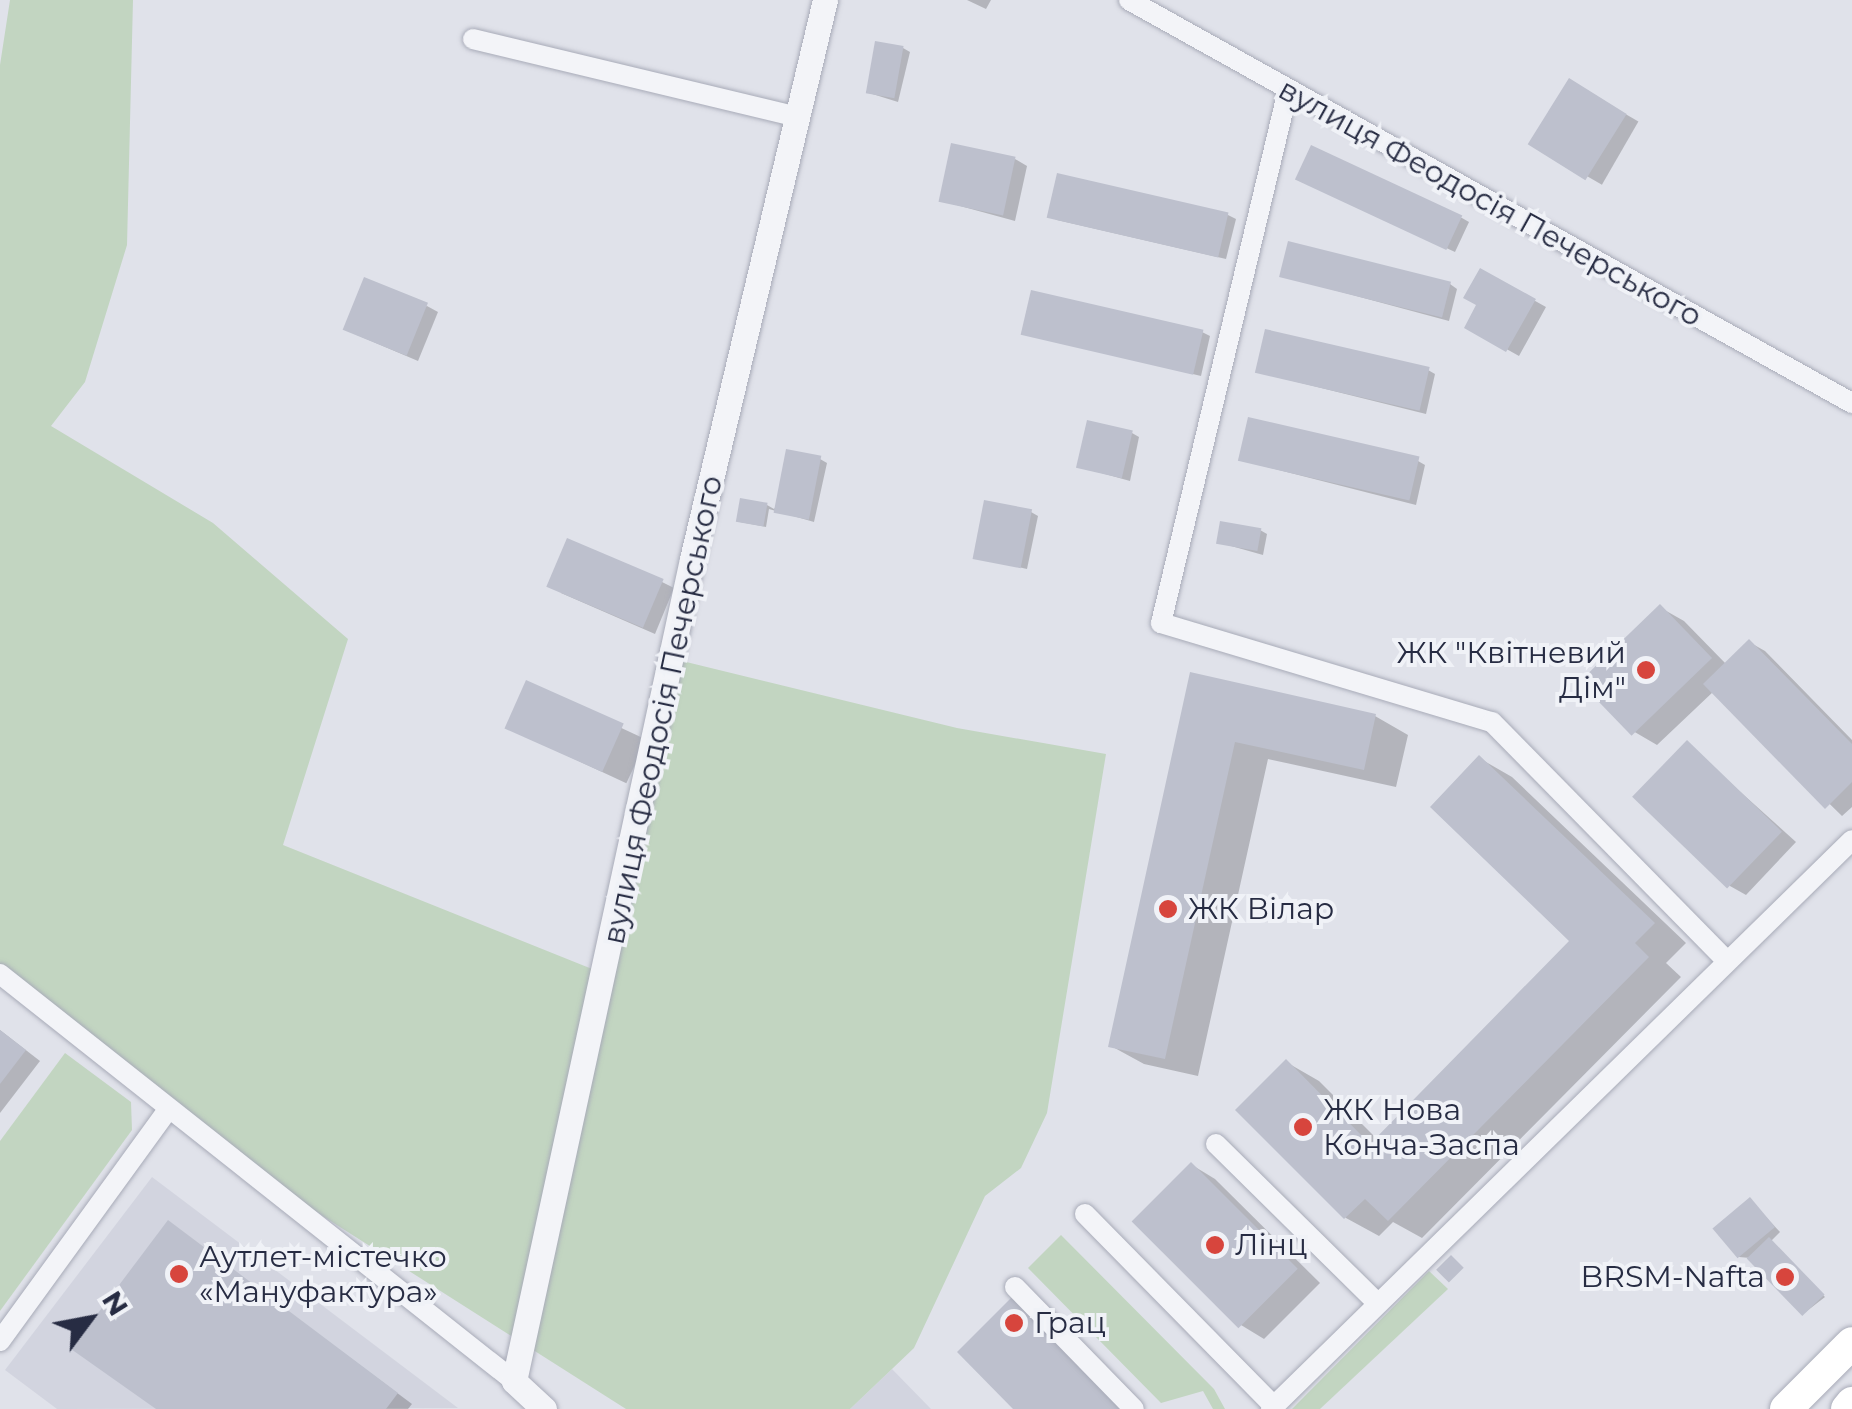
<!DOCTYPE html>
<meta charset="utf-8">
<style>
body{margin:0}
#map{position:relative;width:1852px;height:1409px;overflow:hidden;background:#e0e2ea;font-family:Montserrat,sans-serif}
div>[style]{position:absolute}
.built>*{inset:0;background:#d2d4df}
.green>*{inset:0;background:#c2d5c1}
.shadow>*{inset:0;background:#0003;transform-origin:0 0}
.building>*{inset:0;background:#bdc0cd;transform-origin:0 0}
.roads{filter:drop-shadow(0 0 2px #a8abb8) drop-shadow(0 0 2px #a8abb8)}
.minor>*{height:20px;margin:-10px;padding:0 10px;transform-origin:10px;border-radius:10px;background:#f3f4f8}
.tertiary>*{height:25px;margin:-12.5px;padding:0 12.5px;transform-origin:12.5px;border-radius:12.5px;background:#f3f4f8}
.primary>*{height:32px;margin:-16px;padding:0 16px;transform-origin:16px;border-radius:16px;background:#fff}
.dots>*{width:28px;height:28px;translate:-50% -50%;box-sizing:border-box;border:5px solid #f0f2f7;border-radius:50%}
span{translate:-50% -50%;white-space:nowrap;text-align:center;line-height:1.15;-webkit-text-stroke:8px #f0f2f7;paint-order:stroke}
.street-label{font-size:30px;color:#272c43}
.poi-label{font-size:30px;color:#272c43}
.right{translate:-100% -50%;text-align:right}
.left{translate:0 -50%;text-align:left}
.north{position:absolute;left:40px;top:1269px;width:100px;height:100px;-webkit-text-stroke:8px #f0f2f7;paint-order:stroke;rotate:58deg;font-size:28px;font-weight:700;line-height:40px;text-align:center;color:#272c43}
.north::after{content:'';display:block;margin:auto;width:35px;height:45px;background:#272c43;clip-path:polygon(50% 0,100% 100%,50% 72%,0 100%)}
</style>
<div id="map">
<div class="built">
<i style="clip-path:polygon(152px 1177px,458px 1408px,57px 1409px,5px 1370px)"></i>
<i style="clip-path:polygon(892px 1369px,931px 1409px,850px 1409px)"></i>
</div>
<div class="green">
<i style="clip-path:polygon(10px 0,133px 0,127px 245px,85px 382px,51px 426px,213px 523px,348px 639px,283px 845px,607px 975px,674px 659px,957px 728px,1106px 754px,1047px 1113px,1021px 1168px,985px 1196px,914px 1348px,850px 1409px,626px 1409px,211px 1145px,0 974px,0 65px)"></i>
<i style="clip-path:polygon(65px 1053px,131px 1102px,132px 1130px,0 1311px,0 1141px)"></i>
<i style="clip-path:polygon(1061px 1235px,1214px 1389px,1225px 1409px,1213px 1409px,1203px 1391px,1161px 1403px,1028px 1268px)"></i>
<i style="clip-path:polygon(1429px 1271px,1448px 1289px,1320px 1409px,1292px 1409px)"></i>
</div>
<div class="shadow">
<i style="clip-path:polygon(967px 0,991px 0,986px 9px)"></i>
<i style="clip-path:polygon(903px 48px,910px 52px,898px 102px,866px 92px)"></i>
<i style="left:1570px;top:82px;width:79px;height:73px;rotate:30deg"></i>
<i style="clip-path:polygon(1015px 159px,1027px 166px,1015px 221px,942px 201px)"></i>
<i style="clip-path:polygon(1059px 176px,1228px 215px,1236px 219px,1226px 259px,1057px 220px,1050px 216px)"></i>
<i style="clip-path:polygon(1305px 183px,1462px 218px,1469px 222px,1455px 252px)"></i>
<i style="clip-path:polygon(1481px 271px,1546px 307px,1519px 356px,1467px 327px,1479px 304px)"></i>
<i style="clip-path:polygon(1282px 276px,1450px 284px,1457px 289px,1449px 321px)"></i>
<i style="clip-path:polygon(427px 306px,438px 312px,418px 361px,357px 335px)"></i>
<i style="clip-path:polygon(1202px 332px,1210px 336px,1201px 376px,1024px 333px)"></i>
<i style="clip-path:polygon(1428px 370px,1435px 374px,1426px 414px,1257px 372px)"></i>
<i style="clip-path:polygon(1132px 433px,1139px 437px,1130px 481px,1080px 467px)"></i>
<i style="clip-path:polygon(820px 459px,827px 463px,814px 522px,769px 509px,766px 527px,740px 522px,767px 505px,774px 509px)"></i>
<i style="clip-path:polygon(1240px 460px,1418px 461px,1425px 465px,1416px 505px)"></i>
<i style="clip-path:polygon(1031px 512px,1038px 516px,1027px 569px,979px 558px)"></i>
<i style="clip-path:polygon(1260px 530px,1267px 534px,1263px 555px,1217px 542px)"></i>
<i style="clip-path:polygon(662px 582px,674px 588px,655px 634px,561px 593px)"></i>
<i style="clip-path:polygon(1661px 608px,1684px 621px,1726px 664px,1749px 642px,1765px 651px,1852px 740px,1852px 807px,1842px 816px,1714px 691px,1657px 745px,1633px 731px)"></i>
<i style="clip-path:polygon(1192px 675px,1375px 716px,1408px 735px,1396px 787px,1268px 759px,1198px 1076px,1144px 1064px,1111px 1046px)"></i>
<i style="left:527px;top:684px;width:132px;height:48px;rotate:25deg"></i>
<i style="clip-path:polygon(1687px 744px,1796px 842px,1746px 895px,1730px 886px)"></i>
<i style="clip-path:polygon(1479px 758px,1512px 777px,1686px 943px,1666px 963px,1681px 977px,1422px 1238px,1393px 1222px,1379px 1236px,1346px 1218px,1238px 1110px,1286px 1062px,1319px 1081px,1378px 1140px,1573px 941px)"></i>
<i style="clip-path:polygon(0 1030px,40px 1061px,0 1113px)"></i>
<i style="clip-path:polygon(1192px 1165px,1215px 1179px,1320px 1283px,1264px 1339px,1241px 1325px,1136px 1222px)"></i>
<i style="clip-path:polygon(1750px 1200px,1780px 1232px,1771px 1241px,1825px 1297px,1803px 1314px,1750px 1258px,1739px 1257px)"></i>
<i style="clip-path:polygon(169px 1223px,412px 1404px,408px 1409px,157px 1409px)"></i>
</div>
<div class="building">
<i style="left:875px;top:41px;width:29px;height:53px;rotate:10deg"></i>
<i style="left:1569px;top:78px;width:68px;height:78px;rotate:32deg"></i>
<i style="left:951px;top:143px;width:66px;height:60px;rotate:12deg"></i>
<i style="left:1311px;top:145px;width:167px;height:38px;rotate:25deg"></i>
<i style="left:1057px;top:173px;width:176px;height:46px;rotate:13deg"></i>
<i style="left:1288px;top:241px;width:168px;height:37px;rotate:14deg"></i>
<i style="clip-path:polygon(1480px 268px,1536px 299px,1506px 352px,1464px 328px,1476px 305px,1463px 298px)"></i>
<i style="left:364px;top:277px;width:69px;height:57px;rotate:22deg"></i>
<i style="left:1031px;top:290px;width:177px;height:46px;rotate:13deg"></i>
<i style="left:1265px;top:329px;width:169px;height:45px;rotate:13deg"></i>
<i style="left:1248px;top:417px;width:176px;height:45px;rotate:13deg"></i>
<i style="left:1087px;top:420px;width:47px;height:49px;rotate:13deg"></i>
<i style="left:786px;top:449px;width:36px;height:65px;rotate:11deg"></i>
<i style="left:740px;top:498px;width:28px;height:24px;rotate:10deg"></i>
<i style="left:984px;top:500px;width:49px;height:60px;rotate:11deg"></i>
<i style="left:1220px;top:521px;width:42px;height:23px;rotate:10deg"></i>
<i style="left:567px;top:538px;width:105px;height:53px;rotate:23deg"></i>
<i style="left:1660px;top:604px;width:75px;height:112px;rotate:46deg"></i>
<i style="clip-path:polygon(1749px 639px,1852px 744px,1852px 782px,1825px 809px,1703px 684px)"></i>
<i style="clip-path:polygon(1190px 672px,1376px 714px,1364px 770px,1235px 742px,1165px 1059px,1108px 1047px)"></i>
<i style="left:526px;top:680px;width:107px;height:53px;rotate:24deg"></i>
<i style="left:1687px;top:740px;width:132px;height:79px;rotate:44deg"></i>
<i style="clip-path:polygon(1479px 755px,1655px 923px,1635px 943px,1649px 957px,1388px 1221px,1365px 1199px,1344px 1219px,1235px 1110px,1286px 1059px,1370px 1144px,1569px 941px,1430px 807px)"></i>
<i style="clip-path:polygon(0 1030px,26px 1050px,0 1084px)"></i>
<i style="left:1191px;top:1162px;width:151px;height:84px;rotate:45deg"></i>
<i style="left:1750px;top:1197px;width:39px;height:49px;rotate:50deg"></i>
<i style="clip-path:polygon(168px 1220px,398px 1393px,386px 1409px,156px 1409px,71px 1349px)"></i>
<i style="left:1769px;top:1237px;width:80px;height:31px;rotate:46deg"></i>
<i style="left:1451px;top:1255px;width:18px;height:21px;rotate:45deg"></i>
<i style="clip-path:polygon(1015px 1294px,1128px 1409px,1013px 1409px,957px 1352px)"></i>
</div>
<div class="roads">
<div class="minor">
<i style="left:1129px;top:0;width:828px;rotate:29.14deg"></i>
<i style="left:473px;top:39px;width:335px;rotate:13.5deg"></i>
<i style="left:1288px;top:90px;width:548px;rotate:103.4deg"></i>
<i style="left:1161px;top:623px;width:345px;rotate:16.7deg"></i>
<i style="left:1492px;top:722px;width:335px;rotate:45.5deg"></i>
<i style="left:0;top:974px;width:656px;rotate:38.37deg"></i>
<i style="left:1216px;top:1144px;width:226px;rotate:44.6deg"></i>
<i style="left:1085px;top:1214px;width:269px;rotate:45.5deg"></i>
<i style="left:1015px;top:1287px;width:170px;rotate:45.7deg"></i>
<i style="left:0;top:1341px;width:284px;rotate:-54deg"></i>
<i style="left:1271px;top:1409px;width:813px;rotate:-44.4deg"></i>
</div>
<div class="tertiary">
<i style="left:544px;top:1409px;width:41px;rotate:-137deg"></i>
<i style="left:514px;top:1381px;width:841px;rotate:-77.78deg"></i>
<i style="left:692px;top:559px;width:575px;rotate:-76.62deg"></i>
</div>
<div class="primary">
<i style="left:1786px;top:1409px;width:93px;rotate:-45deg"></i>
<i style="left:1847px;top:1409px;width:8px;rotate:-50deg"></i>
</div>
</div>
<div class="dots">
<i style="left:1646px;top:670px;background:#d7453d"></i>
<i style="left:1168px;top:909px;background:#d7453d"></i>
<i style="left:1303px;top:1127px;background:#d7453d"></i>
<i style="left:1215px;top:1245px;background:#d7453d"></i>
<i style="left:179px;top:1274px;background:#d7453d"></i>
<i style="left:1785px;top:1277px;background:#d7453d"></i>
<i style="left:1014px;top:1323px;background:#d7453d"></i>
</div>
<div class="street-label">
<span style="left:1490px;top:203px;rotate:29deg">вулиця Феодосія Печерського</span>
<span style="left:663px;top:710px;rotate:-78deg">вулиця Феодосія Печерського</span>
</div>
<div class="poi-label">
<span class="right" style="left:1626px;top:670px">ЖК "Квітневий<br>Дім"</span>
<span class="left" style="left:1188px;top:909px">ЖК Вілар</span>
<span class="left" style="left:1323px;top:1127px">ЖК Нова<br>Конча-Заспа</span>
<span class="left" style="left:1235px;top:1245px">Лінц</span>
<span class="left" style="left:199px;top:1274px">Аутлет-містечко<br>«Мануфактура»</span>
<span class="right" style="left:1765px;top:1277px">BRSM-Nafta</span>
<span class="left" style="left:1034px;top:1323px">Грац</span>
</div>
<div class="north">N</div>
</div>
